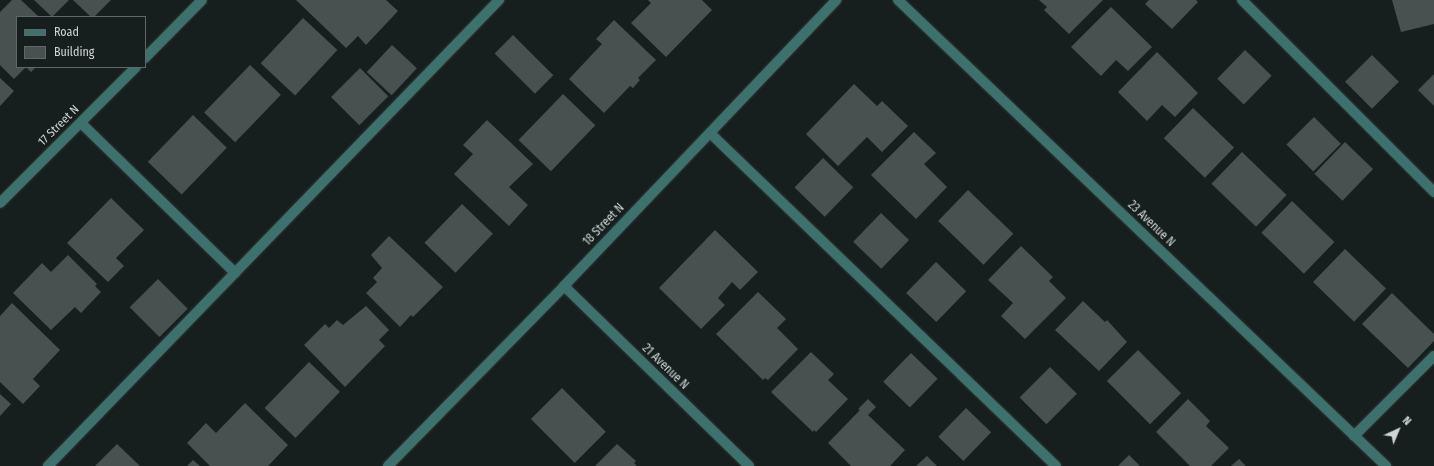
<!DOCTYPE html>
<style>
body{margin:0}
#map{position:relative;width:1434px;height:466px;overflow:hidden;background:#161f1e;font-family:"Fira Sans Condensed",sans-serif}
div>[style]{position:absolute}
.building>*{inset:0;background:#475150;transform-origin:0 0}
.roads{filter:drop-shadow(0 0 1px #303938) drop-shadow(0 0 1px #303938)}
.minor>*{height:10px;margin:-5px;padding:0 5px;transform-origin:5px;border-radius:5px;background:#3e716d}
span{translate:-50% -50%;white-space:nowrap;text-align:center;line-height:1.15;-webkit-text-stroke:3.5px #161f1e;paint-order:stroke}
.street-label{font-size:12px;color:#d0d6d5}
.legend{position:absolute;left:16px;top:16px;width:130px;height:52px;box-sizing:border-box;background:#161f1e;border:1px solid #606867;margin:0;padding:5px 7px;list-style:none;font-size:12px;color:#d0d6d5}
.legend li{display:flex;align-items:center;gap:8px;height:20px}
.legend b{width:20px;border:1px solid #606867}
.north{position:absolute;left:1378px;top:410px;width:40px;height:40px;-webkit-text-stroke:3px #161f1e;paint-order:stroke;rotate:44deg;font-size:11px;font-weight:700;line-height:16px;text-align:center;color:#d0d6d5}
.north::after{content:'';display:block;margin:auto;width:14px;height:18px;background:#d0d6d5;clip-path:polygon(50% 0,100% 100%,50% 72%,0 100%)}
</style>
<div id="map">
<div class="building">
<i style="clip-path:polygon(12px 0,21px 0,39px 17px,17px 17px,17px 67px,36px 67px,31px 72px,26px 67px,14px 79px,0 65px,0 12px)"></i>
<i style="clip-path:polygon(34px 0,69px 0,52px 17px)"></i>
<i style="clip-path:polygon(73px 0,111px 0,94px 17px,91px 17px)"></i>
<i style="clip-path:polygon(296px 0,386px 0,398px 11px,366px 45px,358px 36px,346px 48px)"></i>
<i style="clip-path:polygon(648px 0,702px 0,712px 10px,666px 57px,631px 23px,651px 3px)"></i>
<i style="clip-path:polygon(1039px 0,1103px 0,1069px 34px,1044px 10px,1047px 7px)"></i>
<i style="clip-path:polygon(1149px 0,1196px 0,1198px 2px,1172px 29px,1145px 4px)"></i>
<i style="clip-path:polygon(1392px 0,1434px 0,1434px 24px,1401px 32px)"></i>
<i style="clip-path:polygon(1111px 7px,1152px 47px,1128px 71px,1116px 60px,1101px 76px,1071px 47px)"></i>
<i style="left:303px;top:18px;width:47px;height:62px;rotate:43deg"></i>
<i style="clip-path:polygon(614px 20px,656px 60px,638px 78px,640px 80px,633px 88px,630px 86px,604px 113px,569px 79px,602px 44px,596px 39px)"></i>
<i style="left:513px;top:35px;width:57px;height:26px;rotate:45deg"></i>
<i style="left:392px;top:45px;width:34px;height:37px;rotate:43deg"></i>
<i style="left:1245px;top:50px;width:37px;height:40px;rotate:44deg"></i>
<i style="clip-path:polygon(1157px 52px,1198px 93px,1175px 117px,1162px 105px,1147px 121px,1118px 92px)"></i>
<i style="left:1372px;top:55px;width:38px;height:38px;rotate:45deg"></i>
<i style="left:250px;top:65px;width:43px;height:66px;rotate:44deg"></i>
<i style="left:360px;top:68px;width:40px;height:41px;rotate:45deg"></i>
<i style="clip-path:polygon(1434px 74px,1434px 106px,1418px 90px)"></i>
<i style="clip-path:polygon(0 78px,14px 91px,0 106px)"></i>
<i style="clip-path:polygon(854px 84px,877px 106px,882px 101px,908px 126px,882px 152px,867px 137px,838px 166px,806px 134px)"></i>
<i style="left:563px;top:94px;width:45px;height:64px;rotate:44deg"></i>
<i style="left:1193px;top:108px;width:57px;height:42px;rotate:44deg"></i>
<i style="left:193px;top:115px;width:47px;height:65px;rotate:44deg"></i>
<i style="left:1314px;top:117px;width:38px;height:39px;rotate:45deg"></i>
<i style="clip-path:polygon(487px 120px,533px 164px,509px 187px,528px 205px,509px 226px,454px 174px,473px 154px,463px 145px)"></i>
<i style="clip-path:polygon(914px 132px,936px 153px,924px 164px,947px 187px,916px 219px,871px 175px)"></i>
<i style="left:1345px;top:142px;width:39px;height:44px;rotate:44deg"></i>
<i style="left:1242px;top:152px;width:62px;height:44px;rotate:44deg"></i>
<i style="left:823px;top:158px;width:42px;height:41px;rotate:44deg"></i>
<i style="left:968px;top:190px;width:63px;height:43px;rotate:44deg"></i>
<i style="clip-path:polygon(111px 198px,144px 230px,116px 258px,124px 266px,108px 282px,67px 243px)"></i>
<i style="left:1292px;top:201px;width:59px;height:44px;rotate:44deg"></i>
<i style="left:462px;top:204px;width:43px;height:54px;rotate:44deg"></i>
<i style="left:881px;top:213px;width:39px;height:40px;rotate:44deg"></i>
<i style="clip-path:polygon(715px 230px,758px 272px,740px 290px,732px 282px,718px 298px,725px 305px,701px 329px,659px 288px)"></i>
<i style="clip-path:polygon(389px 236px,443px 287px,413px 317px,411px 315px,400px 327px,366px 293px,377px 282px,373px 278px,382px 268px,371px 255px)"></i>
<i style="clip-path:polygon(1021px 246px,1053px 277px,1049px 281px,1066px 298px,1025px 339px,1001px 316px,1013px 303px,988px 280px)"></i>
<i style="left:1345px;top:249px;width:57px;height:46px;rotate:44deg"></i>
<i style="clip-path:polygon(68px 255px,97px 284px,95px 286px,101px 292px,81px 313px,75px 307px,51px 330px,13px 293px,42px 263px,51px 272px)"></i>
<i style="left:936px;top:262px;width:42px;height:43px;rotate:44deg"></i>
<i style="left:158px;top:279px;width:42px;height:40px;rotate:45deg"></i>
<i style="clip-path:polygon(758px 292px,786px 319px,777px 328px,798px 349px,768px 380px,765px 378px,763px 380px,716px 334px)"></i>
<i style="clip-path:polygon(1392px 293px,1434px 334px,1434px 341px,1408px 368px,1362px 324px)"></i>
<i style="clip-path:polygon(1083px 301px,1105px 322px,1107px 320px,1127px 342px,1099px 371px,1055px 330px)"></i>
<i style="clip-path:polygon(12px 303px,60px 350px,33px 379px,40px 386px,23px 404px,0 382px,0 316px)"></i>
<i style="clip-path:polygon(366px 306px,389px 330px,379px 340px,385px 346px,345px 387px,304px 345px,325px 324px,329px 328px,337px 320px,343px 325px)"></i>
<i style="left:1138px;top:350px;width:61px;height:44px;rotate:45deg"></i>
<i style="clip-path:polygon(811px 352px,834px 374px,828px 380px,848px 399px,816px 432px,814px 430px,813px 432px,771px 392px)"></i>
<i style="left:911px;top:353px;width:37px;height:40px;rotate:44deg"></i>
<i style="left:309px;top:362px;width:43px;height:64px;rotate:44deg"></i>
<i style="left:1050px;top:367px;width:38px;height:43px;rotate:45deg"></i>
<i style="left:562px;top:388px;width:62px;height:44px;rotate:45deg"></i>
<i style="clip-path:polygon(0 394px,11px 404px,0 416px)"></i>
<i style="clip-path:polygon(868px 399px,876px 407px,868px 415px,905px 450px,890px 466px,851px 466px,828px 443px,860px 410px,858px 409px)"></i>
<i style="clip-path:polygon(1188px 399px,1210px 421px,1206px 426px,1229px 448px,1211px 466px,1190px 466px,1156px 432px)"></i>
<i style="clip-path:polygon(245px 403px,288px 445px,268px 466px,210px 466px,187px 443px,206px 423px,216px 433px)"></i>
<i style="left:966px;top:408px;width:35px;height:40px;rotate:44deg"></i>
<i style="clip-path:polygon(117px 444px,140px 466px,95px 466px)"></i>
<i style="clip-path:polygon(617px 444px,636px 461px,634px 463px,637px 466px,595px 466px)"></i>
<i style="clip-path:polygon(1129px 455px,1140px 466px,1118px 466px)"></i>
<i style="clip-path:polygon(927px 456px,937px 466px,916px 466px)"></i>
<i style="clip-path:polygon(1239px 459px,1246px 466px,1231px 466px)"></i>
<i style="clip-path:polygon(193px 460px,200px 466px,187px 466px)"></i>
</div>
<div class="roads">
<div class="minor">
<i style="left:898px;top:0;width:675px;rotate:43.68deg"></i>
<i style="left:1242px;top:0;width:272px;rotate:45deg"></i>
<i style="left:145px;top:58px;width:81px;rotate:-45.5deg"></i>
<i style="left:81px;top:123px;width:215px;rotate:44.2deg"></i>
<i style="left:710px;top:133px;width:480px;rotate:43.9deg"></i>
<i style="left:0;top:203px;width:192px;rotate:-45deg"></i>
<i style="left:564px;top:286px;width:258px;rotate:44.2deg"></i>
<i style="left:1354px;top:436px;width:113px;rotate:-45deg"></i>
<i style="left:48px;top:466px;width:649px;rotate:-45.94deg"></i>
<i style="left:388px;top:466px;width:252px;rotate:-45.6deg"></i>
<i style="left:564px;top:286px;width:395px;rotate:-46.4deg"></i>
</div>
</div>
<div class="street-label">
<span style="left:59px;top:126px;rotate:-45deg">17 Street N</span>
<span style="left:1151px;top:224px;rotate:44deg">23 Avenue N</span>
<span style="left:604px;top:225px;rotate:-46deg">18 Street N</span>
<span style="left:665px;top:367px;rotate:44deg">21 Avenue N</span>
</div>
<ul class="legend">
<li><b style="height:5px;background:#3e716d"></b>Road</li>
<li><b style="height:11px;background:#475150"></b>Building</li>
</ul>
<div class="north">N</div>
</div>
